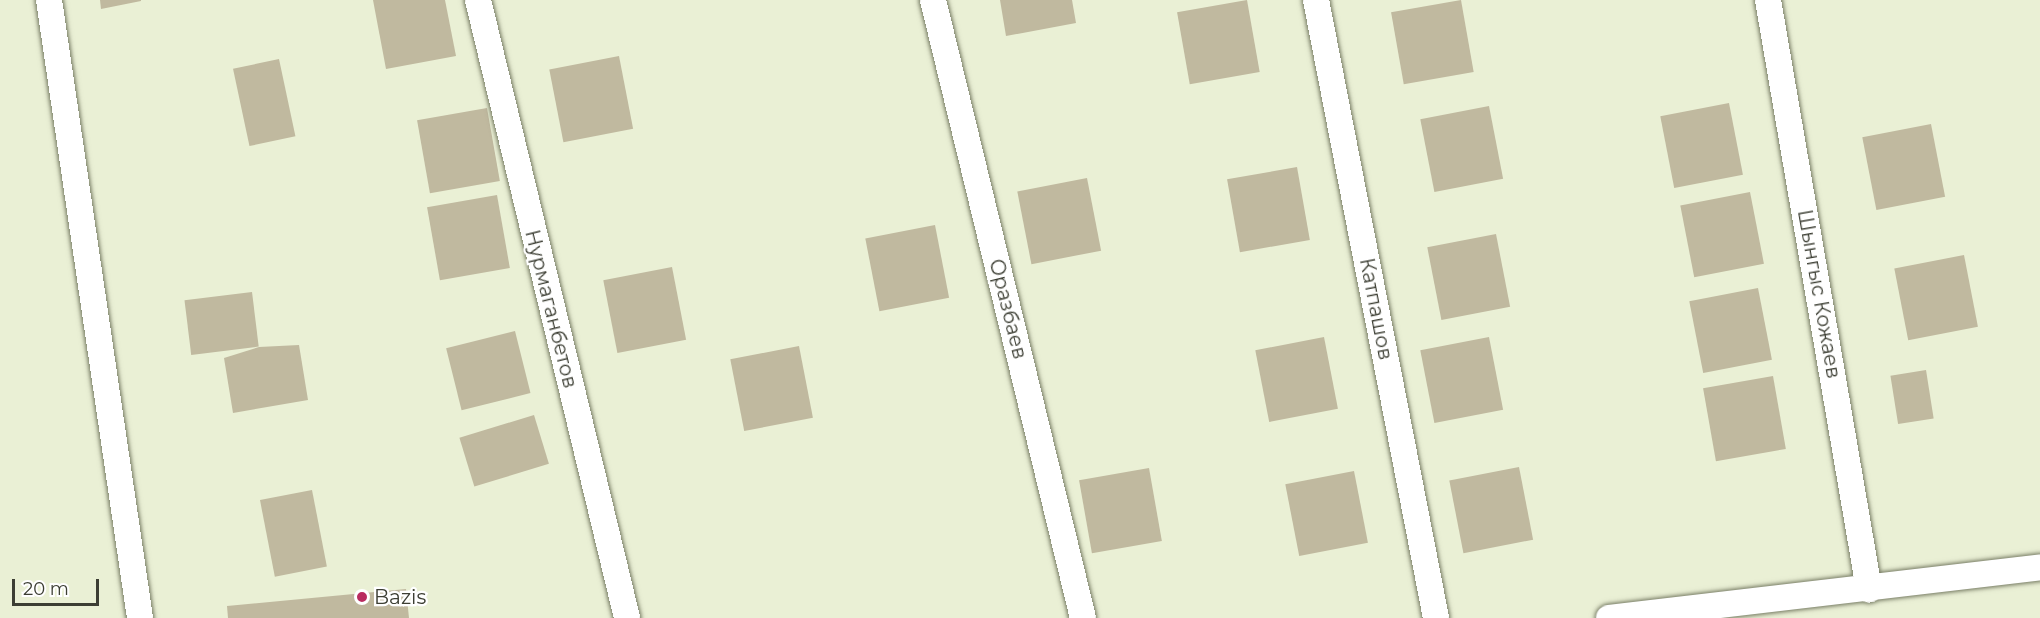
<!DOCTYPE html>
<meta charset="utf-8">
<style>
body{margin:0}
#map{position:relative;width:2040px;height:618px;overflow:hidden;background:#eaf0d5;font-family:Montserrat,sans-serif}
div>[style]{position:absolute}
.building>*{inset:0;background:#c0b99f;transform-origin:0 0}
.roads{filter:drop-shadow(0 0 2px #7a7f67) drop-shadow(0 0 2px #7a7f67)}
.minor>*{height:26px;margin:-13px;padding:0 13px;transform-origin:13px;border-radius:13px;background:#fff}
.dots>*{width:16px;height:16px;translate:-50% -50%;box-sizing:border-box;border:3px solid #fff;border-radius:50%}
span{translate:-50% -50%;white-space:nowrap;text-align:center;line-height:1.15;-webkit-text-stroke:4.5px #fff;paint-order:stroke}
.street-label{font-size:20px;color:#3c3e33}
.poi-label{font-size:20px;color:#3c3e33}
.left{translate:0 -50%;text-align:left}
.scale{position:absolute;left:12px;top:579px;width:87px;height:27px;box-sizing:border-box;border:3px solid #3c3e33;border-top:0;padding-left:8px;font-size:18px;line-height:21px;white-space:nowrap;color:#3c3e33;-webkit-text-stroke:4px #fff;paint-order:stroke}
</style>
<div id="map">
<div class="building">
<i style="clip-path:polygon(100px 0,141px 0,141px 1px,101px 9px)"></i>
<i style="clip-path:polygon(373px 0,445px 0,456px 56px,386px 69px)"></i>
<i style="clip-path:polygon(1000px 0,1072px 0,1076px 23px,1006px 36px)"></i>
<i style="left:1247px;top:0;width:73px;height:71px;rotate:80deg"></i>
<i style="left:1461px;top:0;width:73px;height:71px;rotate:80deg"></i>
<i style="left:619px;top:56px;width:74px;height:71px;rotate:79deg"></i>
<i style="left:279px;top:59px;width:79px;height:47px;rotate:78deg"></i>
<i style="left:1729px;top:103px;width:73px;height:70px;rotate:79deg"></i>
<i style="left:1489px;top:106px;width:74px;height:70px;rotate:79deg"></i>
<i style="left:487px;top:108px;width:74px;height:71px;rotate:80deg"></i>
<i style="left:1931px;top:124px;width:74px;height:70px;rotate:79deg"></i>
<i style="left:1297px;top:167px;width:74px;height:71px;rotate:80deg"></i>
<i style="left:1087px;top:178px;width:74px;height:71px;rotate:79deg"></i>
<i style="left:1750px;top:192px;width:73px;height:71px;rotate:79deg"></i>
<i style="left:497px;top:195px;width:74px;height:71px;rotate:80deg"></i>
<i style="left:935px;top:225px;width:74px;height:71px;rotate:79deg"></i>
<i style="left:1496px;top:234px;width:74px;height:70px;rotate:79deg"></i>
<i style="left:1964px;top:255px;width:73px;height:71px;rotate:79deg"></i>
<i style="left:672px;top:267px;width:74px;height:70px;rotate:79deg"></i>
<i style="left:1758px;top:288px;width:73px;height:70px;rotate:79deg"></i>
<i style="left:252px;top:292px;width:55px;height:68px;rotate:83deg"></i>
<i style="left:515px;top:331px;width:64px;height:71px;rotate:76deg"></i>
<i style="left:1324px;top:337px;width:73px;height:70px;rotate:79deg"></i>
<i style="left:1489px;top:337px;width:74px;height:70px;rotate:79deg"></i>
<i style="clip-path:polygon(299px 345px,308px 400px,233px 413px,224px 358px,259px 347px)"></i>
<i style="left:799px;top:346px;width:73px;height:70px;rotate:79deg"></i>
<i style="left:1926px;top:370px;width:49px;height:36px;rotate:81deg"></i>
<i style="left:1773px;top:376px;width:74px;height:71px;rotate:80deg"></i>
<i style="left:534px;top:415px;width:51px;height:78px;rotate:73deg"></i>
<i style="left:1519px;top:467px;width:74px;height:71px;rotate:79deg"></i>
<i style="left:1149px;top:468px;width:74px;height:71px;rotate:80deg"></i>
<i style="left:1354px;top:471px;width:73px;height:70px;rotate:79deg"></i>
<i style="left:312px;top:490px;width:78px;height:53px;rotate:79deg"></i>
<i style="clip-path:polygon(406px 589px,409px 618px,228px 618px,227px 606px)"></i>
</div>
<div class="roads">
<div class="minor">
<i style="left:49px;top:0;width:625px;rotate:81.62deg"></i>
<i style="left:478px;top:0;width:636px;rotate:76.44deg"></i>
<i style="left:933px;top:0;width:636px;rotate:76.36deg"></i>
<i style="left:1316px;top:0;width:630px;rotate:79.01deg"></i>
<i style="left:1768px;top:0;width:598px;rotate:80.27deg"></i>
<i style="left:1609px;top:618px;width:434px;rotate:-6.7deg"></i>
</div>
</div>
<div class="dots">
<i style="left:362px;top:597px;background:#b92b5f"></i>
</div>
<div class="street-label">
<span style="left:1819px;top:294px;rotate:80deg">Шынгыс Кожаев</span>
<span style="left:551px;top:309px;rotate:76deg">Нурмаганбетов</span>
<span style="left:1008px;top:309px;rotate:76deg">Оразбаев</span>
<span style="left:1376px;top:309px;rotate:79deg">Катпашов</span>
</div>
<div class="poi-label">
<span class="left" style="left:374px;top:597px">Bazis</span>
</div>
<div class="scale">20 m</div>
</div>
